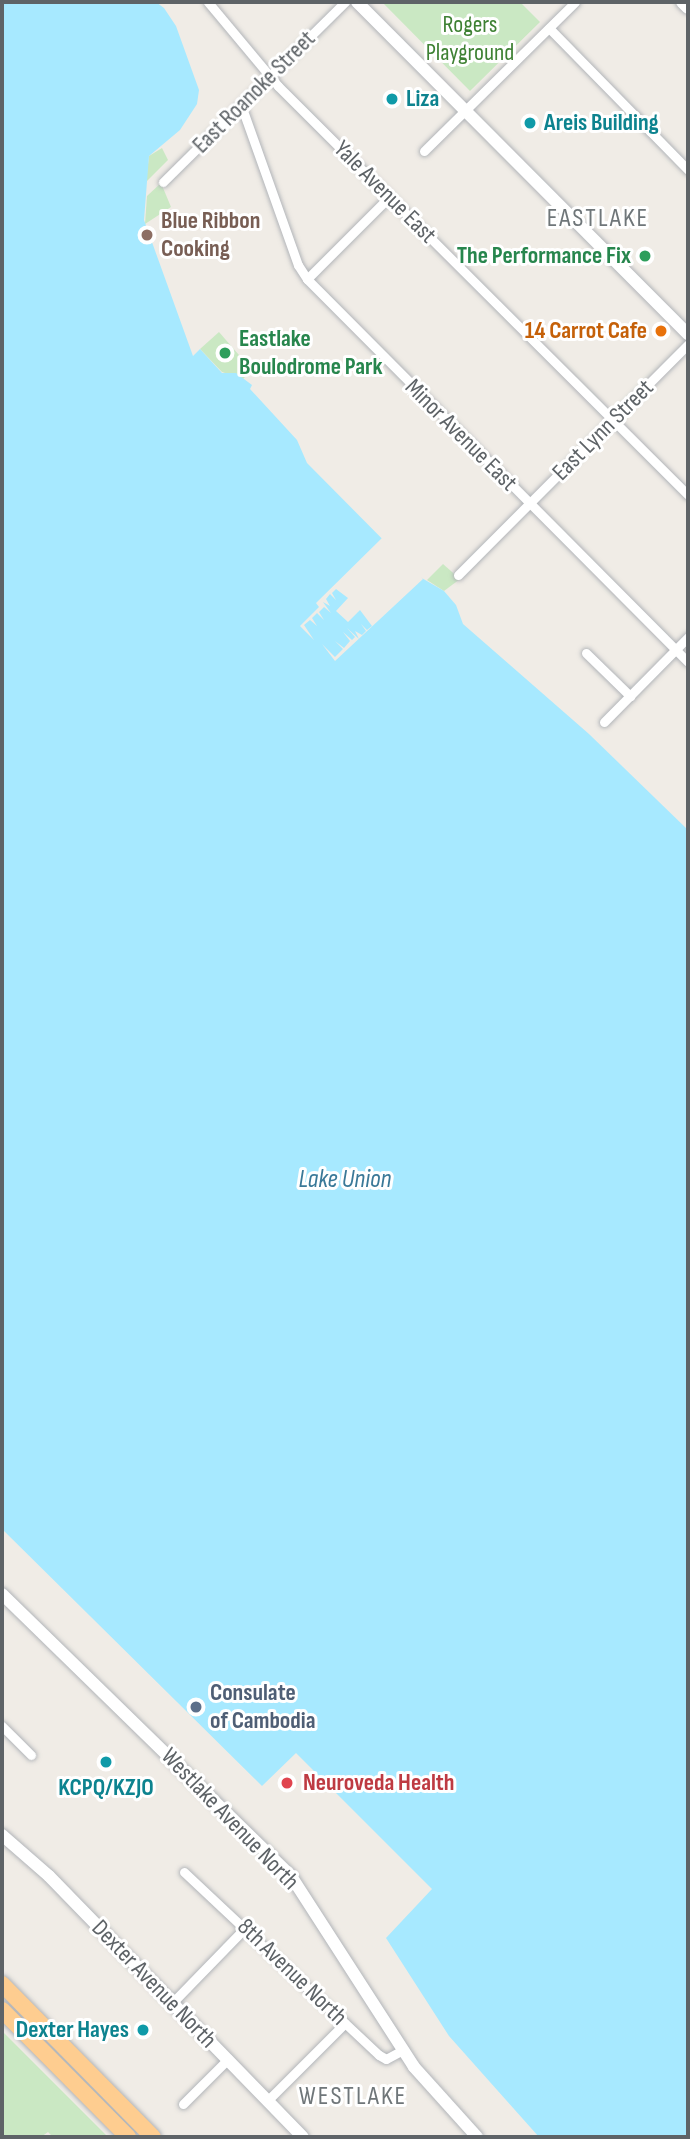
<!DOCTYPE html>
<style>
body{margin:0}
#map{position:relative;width:690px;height:2139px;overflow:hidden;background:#f0ece6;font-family:"Sofia Sans Condensed",sans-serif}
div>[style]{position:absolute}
.green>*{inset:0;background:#cae8c3}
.water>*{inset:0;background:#a7e9ff}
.pier>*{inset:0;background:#f0ece6}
.roads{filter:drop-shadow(0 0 2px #b2b5b9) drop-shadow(0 0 2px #b2b5b9)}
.street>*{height:9px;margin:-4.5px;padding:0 4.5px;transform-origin:4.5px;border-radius:4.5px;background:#fff}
.secondary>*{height:12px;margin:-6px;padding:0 6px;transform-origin:6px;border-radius:6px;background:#fff}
.highway>*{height:16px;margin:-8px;padding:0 8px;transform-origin:8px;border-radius:8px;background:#fecd90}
.dots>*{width:19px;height:19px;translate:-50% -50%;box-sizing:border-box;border:4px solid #fff;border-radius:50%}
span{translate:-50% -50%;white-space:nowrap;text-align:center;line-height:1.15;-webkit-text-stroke:6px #fff;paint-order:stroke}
.park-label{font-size:24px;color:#3e8133}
.street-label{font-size:24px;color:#5e6367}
.culture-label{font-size:24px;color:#0d838f;font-weight:700}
.left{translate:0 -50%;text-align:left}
.right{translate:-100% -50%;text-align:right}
.education-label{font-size:24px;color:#785e54;font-weight:700}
.leisure-label{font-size:24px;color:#27864d;font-weight:700}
.food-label{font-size:24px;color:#c56008;font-weight:700}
.service-label{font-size:24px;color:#4e5e75;font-weight:700}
.health-label{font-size:24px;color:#be3a42;font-weight:700}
.neighbourhood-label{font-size:26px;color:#6f7679;letter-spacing:2px}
.water-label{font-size:26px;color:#3a7998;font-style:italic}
.frame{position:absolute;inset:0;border:4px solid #5e6367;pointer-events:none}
</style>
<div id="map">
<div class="green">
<i style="clip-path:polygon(382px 2px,520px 2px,540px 22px,470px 91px)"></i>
<i style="clip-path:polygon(162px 148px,168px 160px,146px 182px,149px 156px)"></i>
<i style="clip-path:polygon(161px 183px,171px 207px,145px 224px,147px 196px)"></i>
<i style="clip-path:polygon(219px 332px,252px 370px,243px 379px,222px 372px,200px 349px)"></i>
<i style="clip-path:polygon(443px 564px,460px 579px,444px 591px,427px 580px)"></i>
<i style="clip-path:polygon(2px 2031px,108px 2137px,53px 2137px,48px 2132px,41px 2137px,2px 2137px)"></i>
</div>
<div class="water">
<i style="clip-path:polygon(2px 2px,156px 2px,164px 8px,176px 26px,199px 90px,197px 104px,180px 130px,149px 156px,144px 220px,193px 356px,200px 349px,222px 373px,236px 373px,252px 385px,250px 389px,297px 440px,307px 463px,420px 577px,444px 591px,456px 605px,463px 624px,589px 734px,688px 830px,688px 2137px,539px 2137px,449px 2036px,386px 1938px,432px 1889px,296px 1753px,262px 1786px,2px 1529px)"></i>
</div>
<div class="pier">
<i style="clip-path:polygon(383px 537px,423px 579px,335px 661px,322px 644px,335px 657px,343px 649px,335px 641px,344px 648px,350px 641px,343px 632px,352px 640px,355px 637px,347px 628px,359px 639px,355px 631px,362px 635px,366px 631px,361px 624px,367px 630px,372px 626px,360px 610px,348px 622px,336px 611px,348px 598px,336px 589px,332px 593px,336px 600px,330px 594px,326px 599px,330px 606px,323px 602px,331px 613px,324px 607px,319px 612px,324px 620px,317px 613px,312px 618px,317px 626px,310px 620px,304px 625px,314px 640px,300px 626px,319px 607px,316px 603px)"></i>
</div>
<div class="roads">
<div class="street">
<i style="left:208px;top:2px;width:109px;rotate:50.2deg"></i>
<i style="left:278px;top:86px;width:579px;rotate:44.93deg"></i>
<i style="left:549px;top:28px;width:199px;rotate:45.6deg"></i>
<i style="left:241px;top:105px;width:170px;rotate:70.4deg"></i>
<i style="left:298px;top:265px;width:17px;rotate:57deg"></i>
<i style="left:307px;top:279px;width:540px;rotate:45.15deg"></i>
<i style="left:424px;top:151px;width:212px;rotate:-44.6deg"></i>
<i style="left:163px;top:182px;width:256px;rotate:-44.7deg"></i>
<i style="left:307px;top:279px;width:116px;rotate:-45deg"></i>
<i style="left:458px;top:575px;width:326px;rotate:-45.1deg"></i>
<i style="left:586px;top:653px;width:62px;rotate:44.3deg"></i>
<i style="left:604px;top:722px;width:120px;rotate:-45.3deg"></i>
<i style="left:2px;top:1726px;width:41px;rotate:45deg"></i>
<i style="left:184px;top:1872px;width:267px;rotate:43.2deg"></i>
<i style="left:379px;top:2055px;width:8px;rotate:30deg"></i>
<i style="left:386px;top:2059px;width:19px;rotate:-28deg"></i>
<i style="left:172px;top:2003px;width:106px;rotate:-45.8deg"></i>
<i style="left:267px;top:2101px;width:110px;rotate:-45deg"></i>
<i style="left:183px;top:2104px;width:64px;rotate:-45deg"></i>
</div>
<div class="secondary">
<i style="left:357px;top:2px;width:469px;rotate:45.1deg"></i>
<i style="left:682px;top:2px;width:8px;rotate:45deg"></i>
<i style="left:2px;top:1594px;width:404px;rotate:44.3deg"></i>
<i style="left:291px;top:1876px;width:227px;rotate:57.2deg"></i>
<i style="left:414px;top:2067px;width:94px;rotate:48deg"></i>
<i style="left:2px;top:1835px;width:62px;rotate:41.1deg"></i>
<i style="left:49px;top:1876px;width:364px;rotate:45.8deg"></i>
</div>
<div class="highway">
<i style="left:2px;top:1984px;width:215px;rotate:45.4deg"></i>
<i style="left:2px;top:2010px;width:179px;rotate:45.2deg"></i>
</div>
</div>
<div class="dots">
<i style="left:392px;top:99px;background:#0f9aa8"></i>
<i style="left:530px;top:123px;background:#0f9aa8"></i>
<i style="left:147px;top:235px;background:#8d6e63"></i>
<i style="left:645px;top:256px;background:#2e9e5b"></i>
<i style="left:661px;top:331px;background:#e8710a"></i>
<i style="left:225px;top:353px;background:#2e9e5b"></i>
<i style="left:196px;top:1707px;background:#5c6f8a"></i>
<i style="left:106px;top:1762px;background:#0f9aa8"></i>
<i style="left:287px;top:1783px;background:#e0444e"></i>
<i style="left:143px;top:2030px;background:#0f9aa8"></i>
</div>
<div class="park-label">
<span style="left:470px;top:39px">Rogers<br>Playground</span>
</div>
<div class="street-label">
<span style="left:254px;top:92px;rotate:-45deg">East Roanoke Street</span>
<span style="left:385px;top:192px;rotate:45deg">Yale Avenue East</span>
<span style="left:603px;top:430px;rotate:-45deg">East Lynn Street</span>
<span style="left:461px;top:435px;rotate:45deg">Minor Avenue East</span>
<span style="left:230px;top:1819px;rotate:46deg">Westlake Avenue North</span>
<span style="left:292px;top:1972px;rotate:44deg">8th Avenue North</span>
<span style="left:154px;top:1984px;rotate:46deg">Dexter Avenue North</span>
</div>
<div class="culture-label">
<span class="left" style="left:406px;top:99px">Liza</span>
<span class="left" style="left:544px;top:123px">Areis Building</span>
<span style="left:106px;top:1788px">KCPQ/KZJO</span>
<span class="right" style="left:129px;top:2030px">Dexter Hayes</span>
</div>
<div class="education-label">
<span class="left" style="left:161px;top:235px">Blue Ribbon<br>Cooking</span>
</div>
<div class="leisure-label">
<span class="right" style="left:631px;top:256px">The Performance Fix</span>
<span class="left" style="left:239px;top:353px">Eastlake<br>Boulodrome Park</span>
</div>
<div class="food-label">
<span class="right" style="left:647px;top:331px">14 Carrot Cafe</span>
</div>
<div class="service-label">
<span class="left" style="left:210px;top:1707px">Consulate<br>of Cambodia</span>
</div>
<div class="health-label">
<span class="left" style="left:303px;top:1783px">Neuroveda Health</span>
</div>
<div class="neighbourhood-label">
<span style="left:598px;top:219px">EASTLAKE</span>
<span style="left:353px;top:2097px">WESTLAKE</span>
</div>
<div class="water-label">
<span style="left:345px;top:1180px">Lake Union</span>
</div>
<div class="frame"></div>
</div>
